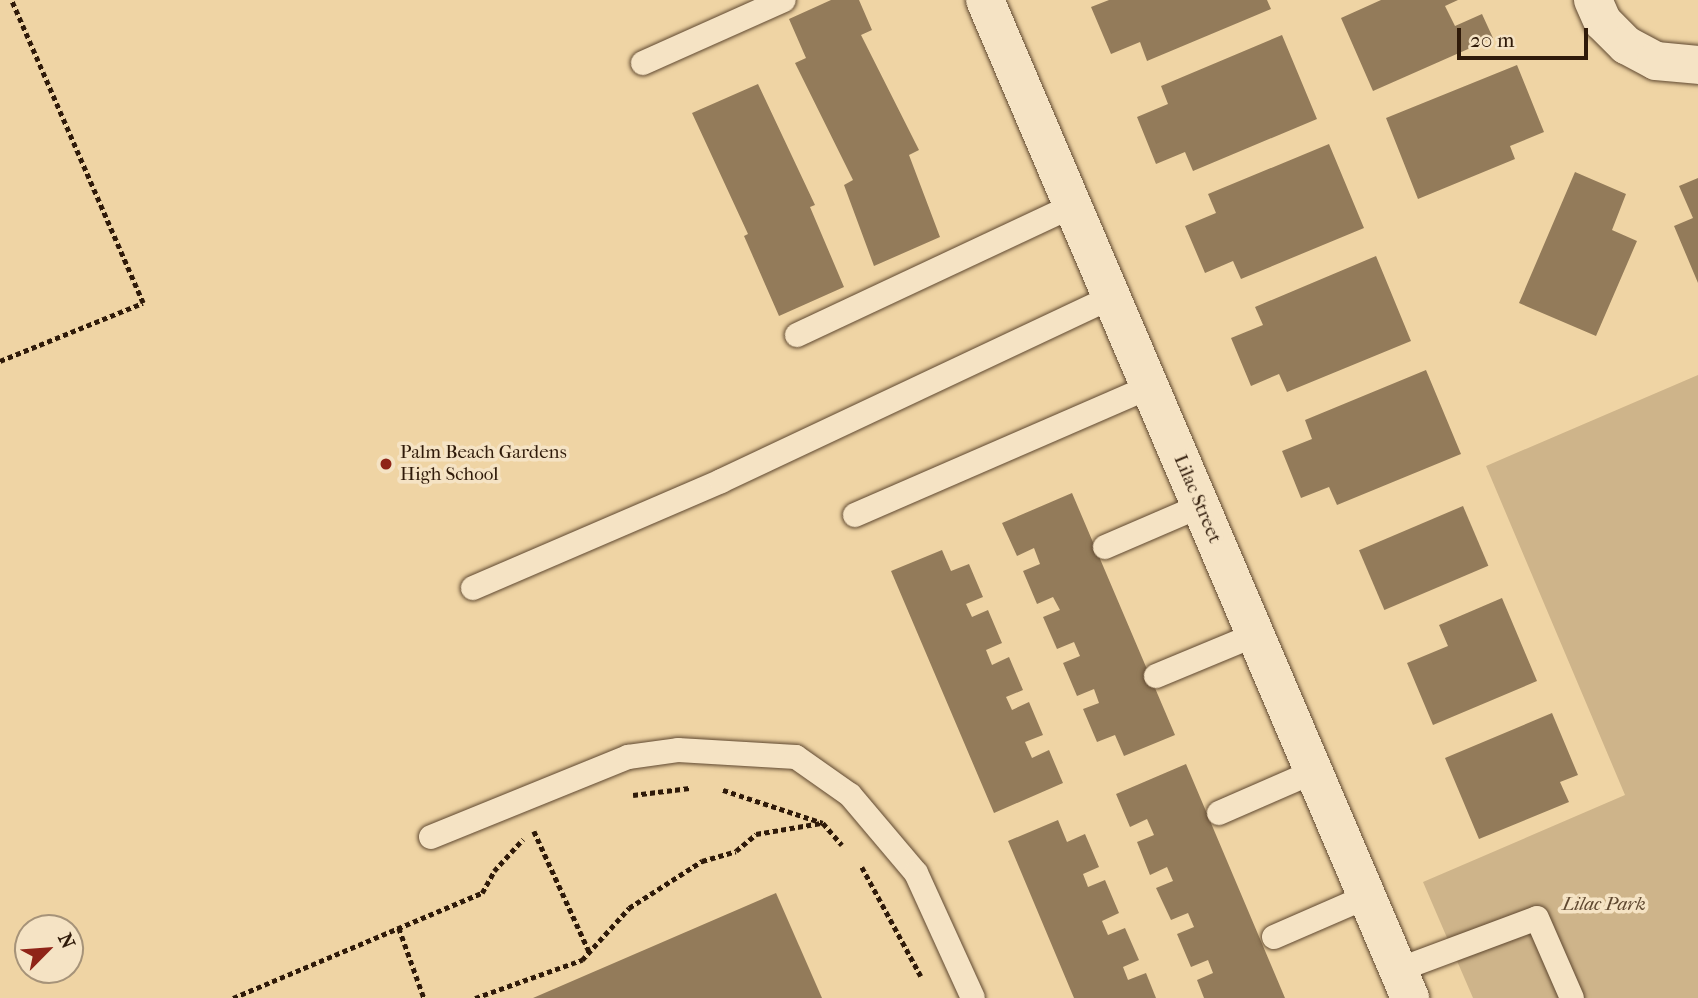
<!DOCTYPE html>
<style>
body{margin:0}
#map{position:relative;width:1698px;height:998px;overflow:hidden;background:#efd4a4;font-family:"IM FELL French Canon",serif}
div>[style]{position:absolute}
.green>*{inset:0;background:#ceb48a}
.building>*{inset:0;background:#937b5a;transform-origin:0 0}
.path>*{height:4.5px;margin-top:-2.25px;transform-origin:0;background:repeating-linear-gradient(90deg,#2f1a09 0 5px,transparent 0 8.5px)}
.roads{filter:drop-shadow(0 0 2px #5f4830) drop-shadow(0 0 2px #5f4830)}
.service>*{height:24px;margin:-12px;padding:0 12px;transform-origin:12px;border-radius:12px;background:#f5e3c4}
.minor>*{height:38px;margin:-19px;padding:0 19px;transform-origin:19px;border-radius:19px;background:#f5e3c4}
.dots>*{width:19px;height:19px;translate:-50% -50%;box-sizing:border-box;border:4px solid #f5e3c4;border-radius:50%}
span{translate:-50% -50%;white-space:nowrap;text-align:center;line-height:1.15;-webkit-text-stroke:7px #f5e3c4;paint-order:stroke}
.poi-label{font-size:19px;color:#2f1a09}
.left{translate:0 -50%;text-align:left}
.street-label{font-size:19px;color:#2f1a09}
.park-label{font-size:19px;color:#5f4830;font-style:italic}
.north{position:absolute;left:14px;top:914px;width:70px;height:70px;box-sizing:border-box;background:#f5e3c4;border:2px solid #a69379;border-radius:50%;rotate:65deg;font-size:19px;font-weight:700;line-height:28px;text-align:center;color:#2f1a09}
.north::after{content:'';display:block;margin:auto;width:24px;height:32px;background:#8f2418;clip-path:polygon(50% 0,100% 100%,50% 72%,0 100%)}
.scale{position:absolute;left:1457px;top:28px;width:131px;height:32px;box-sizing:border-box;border:4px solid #2f1a09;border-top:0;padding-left:9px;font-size:21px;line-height:24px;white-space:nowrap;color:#2f1a09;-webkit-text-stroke:5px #f5e3c4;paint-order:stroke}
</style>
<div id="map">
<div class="green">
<i style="clip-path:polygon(1698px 375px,1698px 998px,1473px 998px,1423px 882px,1625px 795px,1486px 466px)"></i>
</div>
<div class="building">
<i style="clip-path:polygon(831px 0,859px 0,872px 30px,861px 35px,919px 150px,909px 155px,940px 237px,874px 266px,844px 185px,853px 180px,795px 63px,806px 58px,789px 19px)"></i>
<i style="clip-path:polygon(1109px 0,1267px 0,1271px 9px,1147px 61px,1140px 42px,1111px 54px,1091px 7px)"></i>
<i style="clip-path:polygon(1381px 0,1458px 0,1445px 6px,1455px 26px,1482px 14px,1493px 38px,1373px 91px,1341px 18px)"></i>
<i style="clip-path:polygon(1282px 35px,1317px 119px,1193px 171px,1185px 152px,1156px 164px,1137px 117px,1168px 104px,1161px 86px)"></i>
<i style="clip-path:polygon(1517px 65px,1544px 132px,1510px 146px,1515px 159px,1418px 199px,1386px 118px)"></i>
<i style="clip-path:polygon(758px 84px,815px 205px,810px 207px,844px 287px,779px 316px,744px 236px,748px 234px,692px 113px)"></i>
<i style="clip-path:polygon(1329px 144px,1364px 228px,1241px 279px,1233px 261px,1205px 273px,1185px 226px,1216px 213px,1208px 194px)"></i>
<i style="clip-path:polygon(1575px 172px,1626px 194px,1612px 230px,1637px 241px,1596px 336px,1519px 303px)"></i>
<i style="clip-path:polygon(1698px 178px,1698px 283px,1674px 226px,1693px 218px,1679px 186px)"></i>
<i style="clip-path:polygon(1376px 256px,1411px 341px,1287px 392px,1279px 374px,1251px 386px,1231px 338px,1263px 325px,1255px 307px)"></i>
<i style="clip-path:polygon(1426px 370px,1461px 454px,1337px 505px,1329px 487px,1301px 498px,1282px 451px,1312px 439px,1305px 420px)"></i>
<i style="clip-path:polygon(1072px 493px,1175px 735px,1124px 756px,1115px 735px,1097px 742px,1083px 709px,1099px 703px,1094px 689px,1077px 696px,1063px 663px,1080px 656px,1074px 642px,1057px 649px,1043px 617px,1060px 610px,1053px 597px,1037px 604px,1023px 571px,1040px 564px,1034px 548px,1017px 556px,1002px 523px)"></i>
<i style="left:1463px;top:506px;width:65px;height:113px;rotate:67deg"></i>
<i style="clip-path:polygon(942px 550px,951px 571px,969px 564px,983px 597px,966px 604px,972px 617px,988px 610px,1002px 643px,986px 650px,992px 665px,1009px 657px,1023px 690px,1006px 697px,1012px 710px,1029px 702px,1043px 735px,1025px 742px,1032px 758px,1049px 750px,1063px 783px,994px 813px,891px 571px)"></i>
<i style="clip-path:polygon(1502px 598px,1537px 681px,1433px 725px,1407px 663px,1448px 646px,1439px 625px)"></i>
<i style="clip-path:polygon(1552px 713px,1578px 775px,1560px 782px,1569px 802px,1479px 839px,1445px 758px)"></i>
<i style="clip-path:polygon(1186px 764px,1285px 998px,1204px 998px,1197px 980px,1213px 973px,1208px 960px,1191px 967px,1177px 934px,1194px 927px,1188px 913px,1171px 920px,1156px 888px,1173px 881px,1167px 867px,1150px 875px,1137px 842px,1154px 835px,1147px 819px,1130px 827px,1116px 794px)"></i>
<i style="clip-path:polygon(1058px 820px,1067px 842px,1085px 834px,1099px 867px,1083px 874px,1088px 887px,1105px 880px,1119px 913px,1102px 921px,1108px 935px,1125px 928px,1139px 960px,1123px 967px,1128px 980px,1146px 973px,1156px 998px,1074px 998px,1008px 841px)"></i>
<i style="clip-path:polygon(776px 893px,822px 998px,533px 998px)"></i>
</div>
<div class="path">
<i style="left:0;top:361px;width:154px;rotate:-22.1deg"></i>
<i style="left:143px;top:303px;width:331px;rotate:-113.5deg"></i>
<i style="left:723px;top:790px;width:105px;rotate:18.3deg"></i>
<i style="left:823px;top:823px;width:29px;rotate:49deg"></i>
<i style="left:633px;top:795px;width:57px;rotate:-7deg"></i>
<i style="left:534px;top:831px;width:132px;rotate:65.4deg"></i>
<i style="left:862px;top:867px;width:124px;rotate:61.6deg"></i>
<i style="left:399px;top:928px;width:74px;rotate:70.3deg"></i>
<i style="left:233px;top:998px;width:270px;rotate:-22.9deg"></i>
<i style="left:482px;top:893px;width:25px;rotate:-61deg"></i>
<i style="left:494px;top:871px;width:43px;rotate:-47.8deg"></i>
<i style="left:475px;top:998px;width:114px;rotate:-19.6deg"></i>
<i style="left:582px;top:960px;width:70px;rotate:-47.9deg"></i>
<i style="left:629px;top:908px;width:87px;rotate:-32.8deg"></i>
<i style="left:702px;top:861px;width:35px;rotate:-16deg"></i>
<i style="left:736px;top:851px;width:26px;rotate:-40deg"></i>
<i style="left:756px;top:834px;width:66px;rotate:-9.6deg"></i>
</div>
<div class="roads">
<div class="service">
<i style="left:643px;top:63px;width:154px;rotate:-24.1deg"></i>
<i style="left:797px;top:335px;width:304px;rotate:-25.1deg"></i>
<i style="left:855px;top:515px;width:321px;rotate:-23.5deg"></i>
<i style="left:1105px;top:547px;width:103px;rotate:-23.3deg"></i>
<i style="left:473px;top:588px;width:270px;rotate:-23.3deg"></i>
<i style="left:721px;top:481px;width:432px;rotate:-25.2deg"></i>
<i style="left:1156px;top:676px;width:107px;rotate:-22.5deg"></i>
<i style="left:1219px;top:813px;width:103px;rotate:-23.6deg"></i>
<i style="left:431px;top:837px;width:213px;rotate:-22.1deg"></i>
<i style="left:628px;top:757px;width:50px;rotate:-8deg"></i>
<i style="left:678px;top:750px;width:118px;rotate:3.4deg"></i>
<i style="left:796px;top:757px;width:66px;rotate:35.1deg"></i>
<i style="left:850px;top:795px;width:102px;rotate:49.8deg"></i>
<i style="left:916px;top:873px;width:137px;rotate:65.5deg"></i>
<i style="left:1274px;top:937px;width:100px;rotate:-23.5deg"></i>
<i style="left:1398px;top:970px;width:148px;rotate:-20.5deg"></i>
<i style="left:1537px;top:918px;width:87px;rotate:66.4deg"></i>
</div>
<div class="minor">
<i style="left:985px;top:0;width:1085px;rotate:66.93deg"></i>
<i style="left:1593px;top:0;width:24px;rotate:66deg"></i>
<i style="left:1603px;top:22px;width:33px;rotate:45deg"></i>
<i style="left:1626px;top:45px;width:34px;rotate:28deg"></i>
<i style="left:1656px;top:61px;width:42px;rotate:5.4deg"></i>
</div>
</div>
<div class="dots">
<i style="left:386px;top:464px;background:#8f2418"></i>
</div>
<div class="poi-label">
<span class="left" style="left:400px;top:464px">Palm Beach Gardens<br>High School</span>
</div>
<div class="street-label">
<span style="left:1197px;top:499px;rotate:67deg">Lilac Street</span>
</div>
<div class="park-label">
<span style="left:1604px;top:905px">Lilac Park</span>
</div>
<div class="north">N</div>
<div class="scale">20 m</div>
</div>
